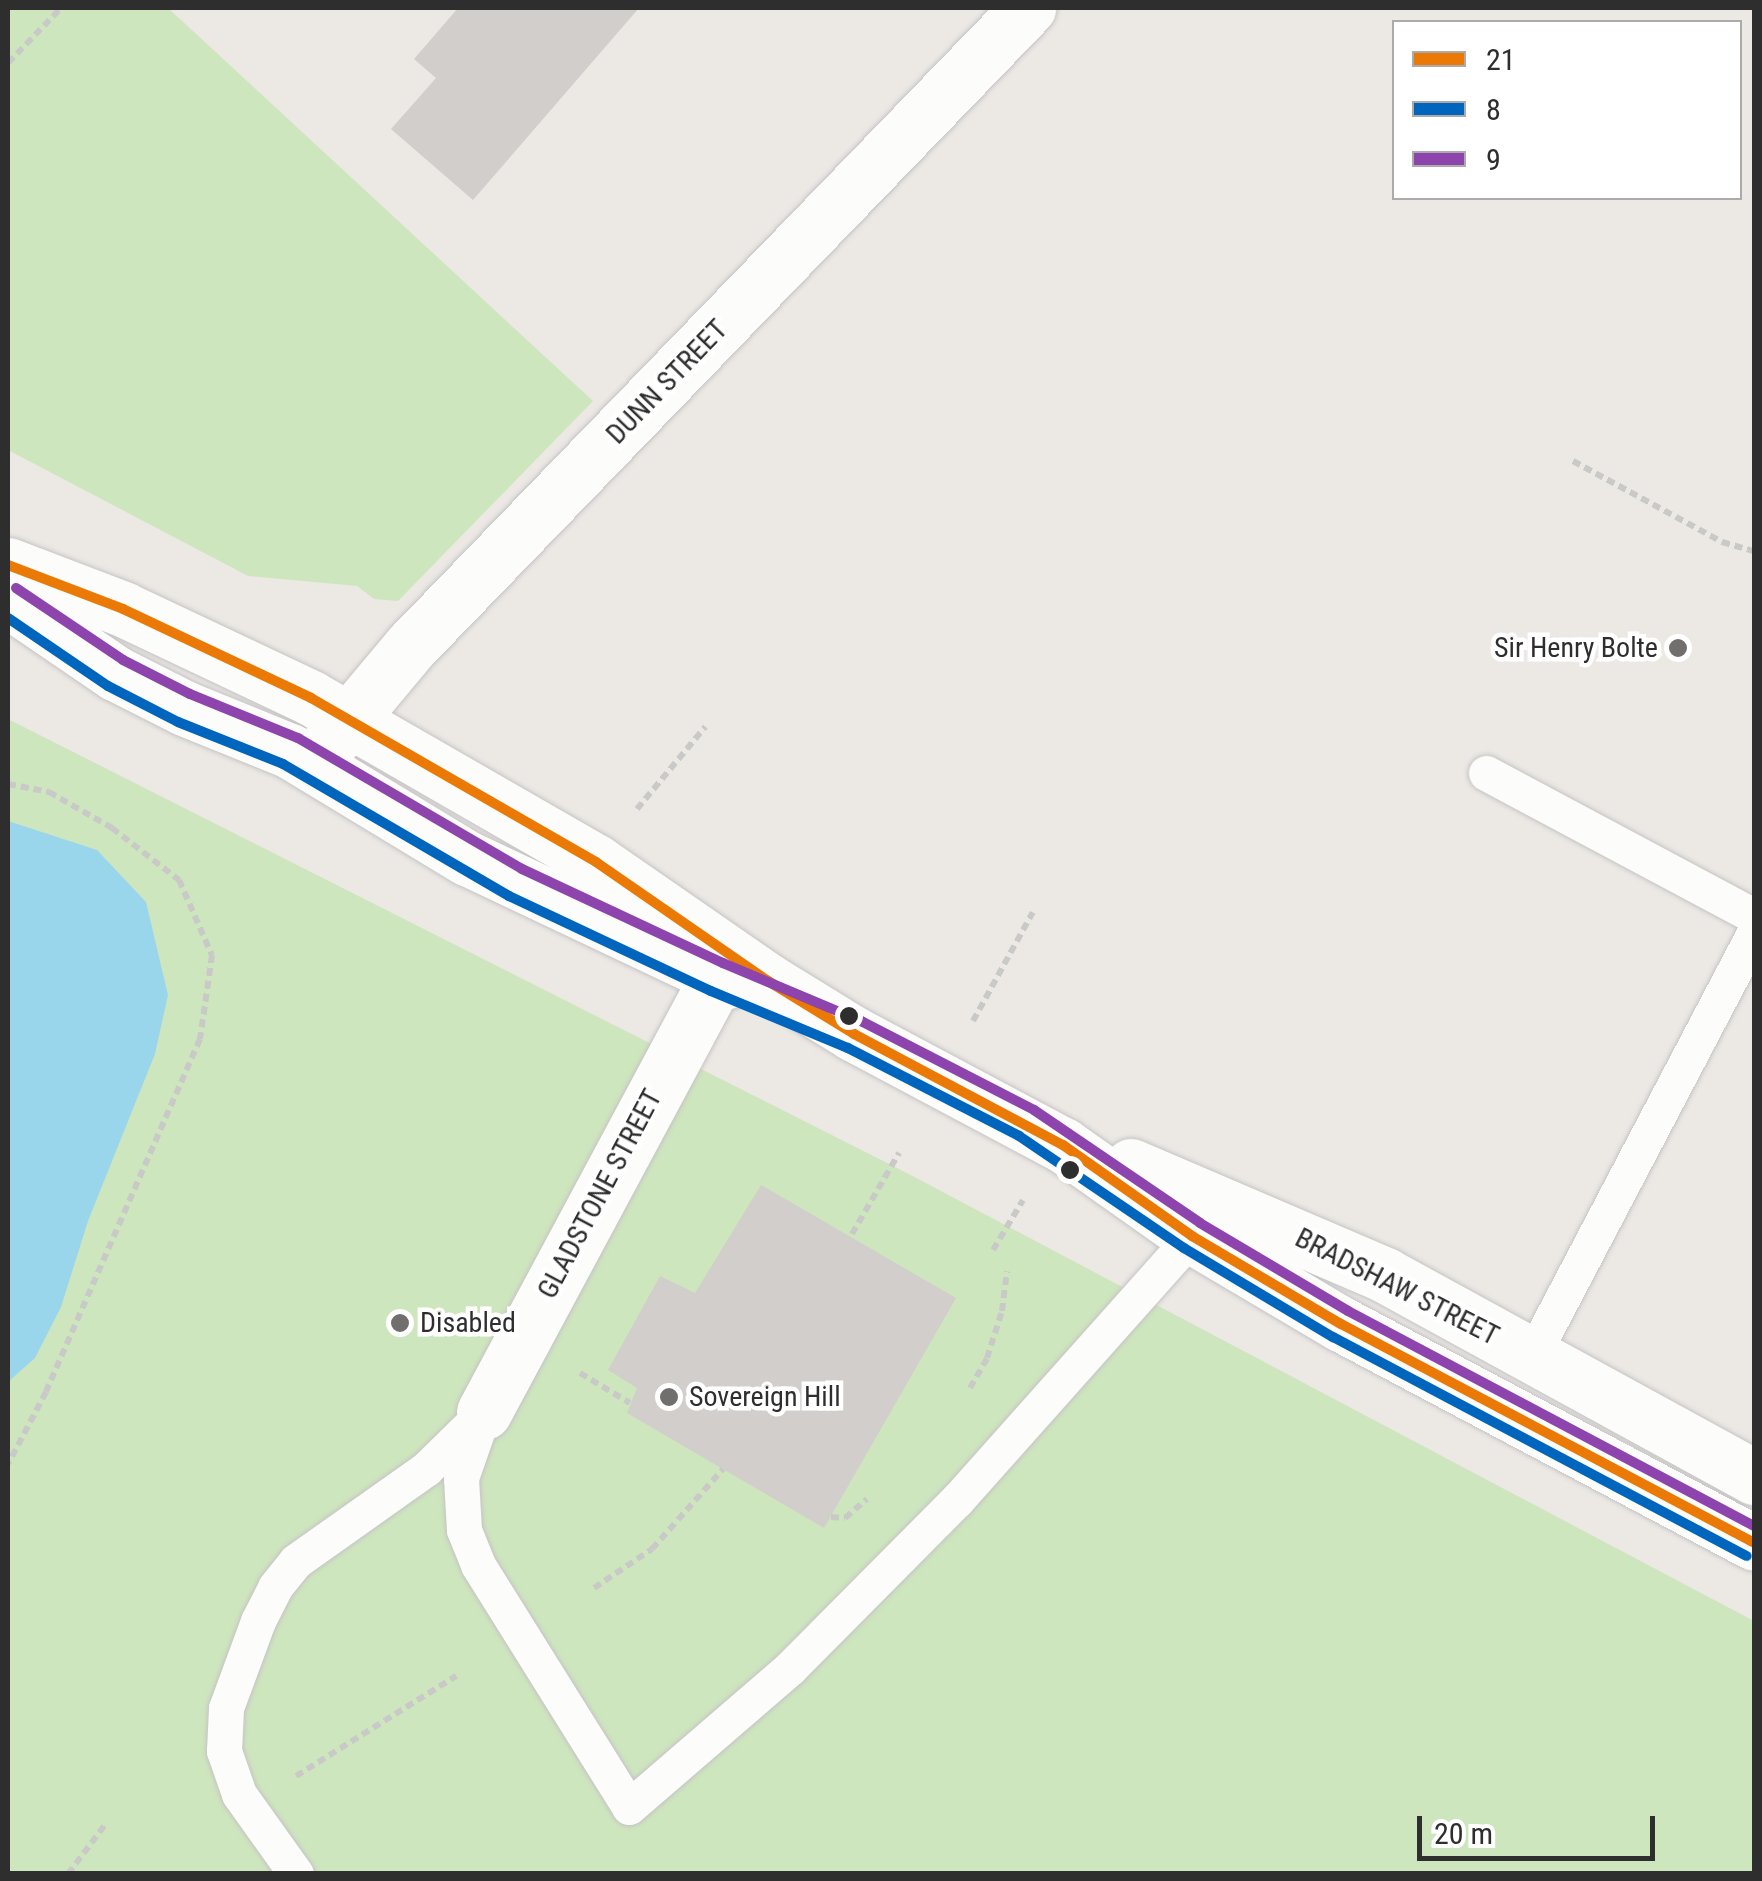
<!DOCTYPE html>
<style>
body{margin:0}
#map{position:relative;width:1762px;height:1881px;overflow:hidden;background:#ece8e4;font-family:"Roboto Condensed",sans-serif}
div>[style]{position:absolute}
.green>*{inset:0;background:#cee6be}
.water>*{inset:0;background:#99d6ec}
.building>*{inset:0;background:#d1cecb}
.path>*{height:6px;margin-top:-3px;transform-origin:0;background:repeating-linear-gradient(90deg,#c9c9c8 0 8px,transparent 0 13px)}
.roads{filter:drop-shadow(0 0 2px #c5c4c5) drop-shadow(0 0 2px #c5c4c5)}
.service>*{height:35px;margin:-17.5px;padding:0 17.5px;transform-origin:17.5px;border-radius:17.5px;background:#fcfcfb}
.minor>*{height:55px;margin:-27.5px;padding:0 27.5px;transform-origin:27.5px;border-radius:27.5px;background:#fcfcfb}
.bus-1>*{height:10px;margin:-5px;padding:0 5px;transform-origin:5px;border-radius:5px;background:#ea7a05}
.bus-2>*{height:10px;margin:-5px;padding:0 5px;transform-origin:5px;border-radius:5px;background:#0065bd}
.bus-3>*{height:10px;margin:-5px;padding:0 5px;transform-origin:5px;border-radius:5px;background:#8e44ad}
.dots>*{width:28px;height:28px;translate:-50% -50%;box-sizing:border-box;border:5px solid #fff;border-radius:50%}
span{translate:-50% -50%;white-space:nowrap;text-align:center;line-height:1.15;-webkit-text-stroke:9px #fff;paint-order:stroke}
.street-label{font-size:28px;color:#2e2e2e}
.poi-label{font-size:28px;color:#2e2e2e}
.right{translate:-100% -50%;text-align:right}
.left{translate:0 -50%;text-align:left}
.frame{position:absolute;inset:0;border:10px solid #2e2e2e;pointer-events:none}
.legend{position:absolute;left:1392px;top:20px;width:350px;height:180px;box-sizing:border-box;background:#fff;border:2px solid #ababab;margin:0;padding:12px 18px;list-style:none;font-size:30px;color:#2e2e2e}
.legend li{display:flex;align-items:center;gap:20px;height:50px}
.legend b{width:50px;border:2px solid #ababab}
.scale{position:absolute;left:1417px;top:1816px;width:238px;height:45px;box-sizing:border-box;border:5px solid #2e2e2e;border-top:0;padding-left:12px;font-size:30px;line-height:35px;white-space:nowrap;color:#2e2e2e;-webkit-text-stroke:8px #fff;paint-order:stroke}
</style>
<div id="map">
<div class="green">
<i style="clip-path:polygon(8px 8px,168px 8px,593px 401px,398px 601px,374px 599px,357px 586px,248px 576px,8px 450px)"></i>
<i style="clip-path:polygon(8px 719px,905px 1172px,1754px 1621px,1754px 1873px,8px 1873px)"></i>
</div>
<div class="water">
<i style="clip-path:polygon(8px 821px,97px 850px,146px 902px,168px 995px,155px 1054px,88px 1221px,61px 1307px,35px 1358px,8px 1382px)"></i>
</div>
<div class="building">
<i style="clip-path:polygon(458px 8px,639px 8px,473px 200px,391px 129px,436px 78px,414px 59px)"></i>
<i style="clip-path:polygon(761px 1185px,956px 1298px,824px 1528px,627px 1413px,637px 1388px,608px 1370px,660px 1276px,695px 1293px)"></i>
</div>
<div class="path">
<i style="left:8px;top:63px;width:76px;rotate:-46.1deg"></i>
<i style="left:1573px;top:461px;width:170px;rotate:28.5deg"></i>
<i style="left:1722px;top:542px;width:33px;rotate:16deg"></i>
<i style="left:8px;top:784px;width:42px;rotate:11deg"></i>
<i style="left:49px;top:792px;width:73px;rotate:29.7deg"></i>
<i style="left:112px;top:828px;width:85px;rotate:37.8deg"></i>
<i style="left:179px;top:880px;width:82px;rotate:66.3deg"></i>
<i style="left:212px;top:955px;width:85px;rotate:98.1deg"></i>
<i style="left:200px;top:1039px;width:385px;rotate:113.6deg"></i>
<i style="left:46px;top:1392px;width:81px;rotate:117.8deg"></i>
<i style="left:637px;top:809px;width:107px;rotate:-50.3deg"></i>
<i style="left:973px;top:1021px;width:124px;rotate:-61.2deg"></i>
<i style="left:852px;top:1234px;width:94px;rotate:-59.9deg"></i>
<i style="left:993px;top:1250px;width:58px;rotate:-59deg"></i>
<i style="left:580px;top:1373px;width:58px;rotate:31deg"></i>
<i style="left:970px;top:1388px;width:34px;rotate:-60deg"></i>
<i style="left:987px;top:1358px;width:49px;rotate:-72.3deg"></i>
<i style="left:1002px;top:1311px;width:40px;rotate:-82.9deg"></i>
<i style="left:831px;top:1517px;width:14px;rotate:4deg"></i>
<i style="left:845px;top:1518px;width:29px;rotate:-41deg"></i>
<i style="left:594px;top:1588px;width:70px;rotate:-33.9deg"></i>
<i style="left:652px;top:1549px;width:107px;rotate:-48.4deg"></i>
<i style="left:296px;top:1776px;width:189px;rotate:-32deg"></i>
<i style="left:68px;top:1874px;width:65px;rotate:-53.1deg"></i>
</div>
<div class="roads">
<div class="service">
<i style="left:1486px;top:773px;width:304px;rotate:28.1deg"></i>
<i style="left:1532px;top:1356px;width:478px;rotate:-62.3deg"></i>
<i style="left:296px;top:1874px;width:98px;rotate:-125.5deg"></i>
<i style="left:239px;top:1794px;width:46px;rotate:-109.2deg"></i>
<i style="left:224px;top:1751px;width:43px;rotate:-87.3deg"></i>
<i style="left:226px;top:1708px;width:93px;rotate:-69.8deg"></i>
<i style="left:258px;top:1621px;width:38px;rotate:-63deg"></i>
<i style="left:275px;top:1587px;width:33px;rotate:-51deg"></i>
<i style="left:296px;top:1561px;width:159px;rotate:-35.3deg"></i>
<i style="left:426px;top:1469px;width:81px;rotate:-44.5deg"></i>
<i style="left:484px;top:1412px;width:70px;rotate:109.2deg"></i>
<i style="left:461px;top:1478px;width:52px;rotate:86.7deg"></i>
<i style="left:464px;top:1530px;width:38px;rotate:68deg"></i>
<i style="left:478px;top:1565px;width:285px;rotate:58deg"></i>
<i style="left:629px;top:1807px;width:214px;rotate:-40.8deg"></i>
<i style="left:791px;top:1667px;width:235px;rotate:-45.2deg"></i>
<i style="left:957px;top:1500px;width:353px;rotate:-48.3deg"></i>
</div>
<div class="minor">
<i style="left:8px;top:565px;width:123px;rotate:20.9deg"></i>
<i style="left:123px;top:609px;width:208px;rotate:25.3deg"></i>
<i style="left:311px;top:698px;width:329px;rotate:29.9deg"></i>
<i style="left:596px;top:862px;width:209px;rotate:34.7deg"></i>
<i style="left:768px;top:981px;width:101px;rotate:31.6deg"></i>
<i style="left:854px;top:1034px;width:237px;rotate:28deg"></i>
<i style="left:1063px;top:1145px;width:158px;rotate:35.2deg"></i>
<i style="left:1192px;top:1236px;width:173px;rotate:30.6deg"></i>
<i style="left:1341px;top:1324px;width:467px;rotate:27.9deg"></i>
<i style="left:8px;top:600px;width:130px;rotate:34.3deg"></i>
<i style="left:115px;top:673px;width:77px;rotate:26.9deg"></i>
<i style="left:184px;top:708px;width:114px;rotate:22.1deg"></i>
<i style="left:290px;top:751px;width:207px;rotate:31.2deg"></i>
<i style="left:467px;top:858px;width:288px;rotate:25.3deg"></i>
<i style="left:313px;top:763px;width:153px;rotate:-50.1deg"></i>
<i style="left:411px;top:646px;width:888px;rotate:-45.96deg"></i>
<i style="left:1131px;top:1166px;width:276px;rotate:23.2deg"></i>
<i style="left:1385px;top:1275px;width:421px;rotate:28.7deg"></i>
<i style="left:484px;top:1412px;width:493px;rotate:-61.8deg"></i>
</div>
</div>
<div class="bus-1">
<i style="left:8px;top:565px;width:123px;rotate:20.9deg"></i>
<i style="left:123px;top:609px;width:208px;rotate:25.3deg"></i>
<i style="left:311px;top:698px;width:329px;rotate:29.9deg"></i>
<i style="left:596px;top:862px;width:209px;rotate:34.7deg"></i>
<i style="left:768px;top:981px;width:101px;rotate:31.6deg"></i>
<i style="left:854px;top:1034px;width:237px;rotate:28deg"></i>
<i style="left:1063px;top:1145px;width:158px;rotate:35.2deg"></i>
<i style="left:1192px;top:1236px;width:173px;rotate:30.6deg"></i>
<i style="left:1341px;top:1324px;width:467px;rotate:27.9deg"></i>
</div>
<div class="bus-2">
<i style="left:8px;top:618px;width:121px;rotate:34.2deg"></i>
<i style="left:108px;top:686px;width:79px;rotate:27.2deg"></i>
<i style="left:178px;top:722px;width:113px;rotate:21.8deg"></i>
<i style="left:283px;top:764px;width:262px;rotate:30.3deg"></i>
<i style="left:509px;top:896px;width:223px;rotate:25.2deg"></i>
<i style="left:711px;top:991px;width:148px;rotate:22.6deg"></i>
<i style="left:848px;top:1048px;width:192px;rotate:27.2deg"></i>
<i style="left:1019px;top:1136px;width:199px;rotate:34.2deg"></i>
<i style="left:1184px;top:1248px;width:174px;rotate:30.9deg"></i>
<i style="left:1333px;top:1337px;width:468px;rotate:27.9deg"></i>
</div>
<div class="bus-3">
<i style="left:16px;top:588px;width:129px;rotate:33.9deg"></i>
<i style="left:123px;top:660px;width:75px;rotate:26.9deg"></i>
<i style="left:190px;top:694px;width:117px;rotate:22.2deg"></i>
<i style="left:298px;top:738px;width:259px;rotate:30.3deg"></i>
<i style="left:522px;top:869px;width:222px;rotate:25.1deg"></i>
<i style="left:723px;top:963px;width:150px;rotate:22.8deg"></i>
<i style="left:861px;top:1021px;width:195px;rotate:27.2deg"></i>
<i style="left:1034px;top:1110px;width:201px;rotate:34.2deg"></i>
<i style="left:1200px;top:1223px;width:172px;rotate:30.7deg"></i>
<i style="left:1348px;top:1311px;width:459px;rotate:27.9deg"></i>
</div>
<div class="dots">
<i style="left:1678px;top:648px;background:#706f6e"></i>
<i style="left:849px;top:1016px;background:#2e2e2e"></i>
<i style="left:1070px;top:1170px;background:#2e2e2e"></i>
<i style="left:400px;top:1323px;background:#706f6e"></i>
<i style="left:669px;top:1397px;background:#706f6e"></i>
</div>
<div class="street-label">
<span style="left:667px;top:382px;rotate:-46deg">DUNN STREET</span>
<span style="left:600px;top:1194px;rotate:-62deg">GLADSTONE STREET</span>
<span style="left:1397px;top:1287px;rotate:27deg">BRADSHAW STREET</span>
</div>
<div class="poi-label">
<span class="right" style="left:1658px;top:648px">Sir Henry Bolte</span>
<span class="left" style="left:420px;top:1323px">Disabled</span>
<span class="left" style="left:689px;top:1397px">Sovereign Hill</span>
</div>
<div class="frame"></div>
<ul class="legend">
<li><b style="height:12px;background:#ea7a05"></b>21</li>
<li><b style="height:12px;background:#0065bd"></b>8</li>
<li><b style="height:12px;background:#8e44ad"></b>9</li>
</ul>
<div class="scale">20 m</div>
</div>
